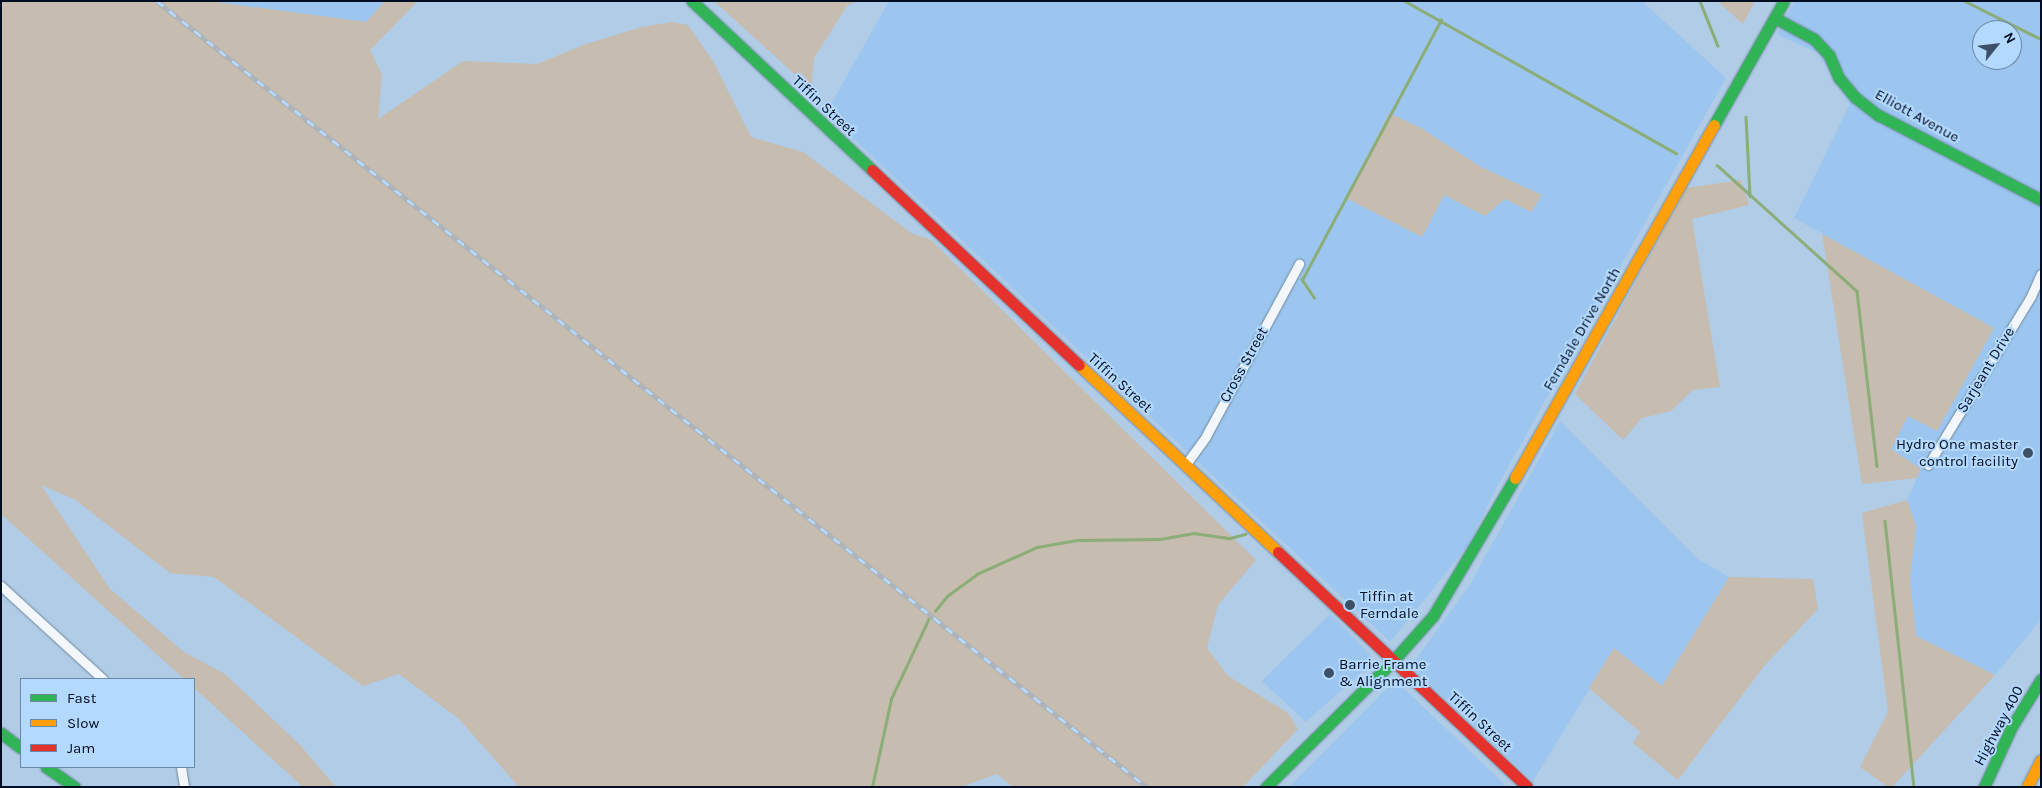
<!DOCTYPE html>
<style>
body{margin:0}
#map{position:relative;width:2042px;height:788px;overflow:hidden;background:#b1cce7;font-family:Karla,sans-serif}
div>[style]{position:absolute}
.built>*{inset:0;background:#9cc6ef}
.green>*{inset:0;background:#c6bcaf}
.stream>*{height:2.5px;margin:-1.25px;padding:0 1.25px;transform-origin:1.25px;border-radius:1.25px;background:#8cac78}
.roads{filter:drop-shadow(0 0 1px #728ba2) drop-shadow(0 0 1px #728ba2)}
.street>*{height:9px;margin:-4.5px;padding:0 4.5px;transform-origin:4.5px;border-radius:4.5px;background:#f3f7fb}
.fast>*{height:11px;margin:-5.5px;padding:0 5.5px;transform-origin:5.5px;border-radius:5.5px;background:#30b455}
.slow>*{height:11px;margin:-5.5px;padding:0 5.5px;transform-origin:5.5px;border-radius:5.5px;background:#ff9f0a}
.jam>*{height:11px;margin:-5.5px;padding:0 5.5px;transform-origin:5.5px;border-radius:5.5px;background:#e5322d}
.rail>*{height:4.5px;margin-top:-2.25px;transform-origin:0;background:repeating-linear-gradient(90deg,#b3d9fe 0 8px,#adb3bb 0 16px);box-sizing:border-box;border-block:1px solid #adb3bb}
.dots>*{width:14px;height:14px;translate:-50% -50%;box-sizing:border-box;border:2px solid #b3d9fe;border-radius:50%}
span{translate:-50% -50%;white-space:nowrap;text-align:center;line-height:1.15;-webkit-text-stroke:4px #b3d9fe;paint-order:stroke}
.street-label{font-size:15px;color:#000d22}
.poi-label{font-size:15px;color:#000d22}
.right{translate:-100% -50%;text-align:right}
.left{translate:0 -50%;text-align:left}
.frame{position:absolute;inset:0;border:2px solid #000d22;pointer-events:none}
.legend{position:absolute;left:20px;top:678px;width:175px;height:90px;box-sizing:border-box;background:#b3d9fe;border:1px solid #6b87a6;margin:0;padding:6px 9px;list-style:none;font-size:15px;color:#000d22}
.legend li{display:flex;align-items:center;gap:10px;height:25px}
.legend b{width:25px;border:1px solid #6b87a6}
.north{position:absolute;left:1972px;top:20px;width:50px;height:50px;box-sizing:border-box;background:#b3d9fe;border:1px solid #6b87a6;border-radius:50%;rotate:61deg;font-size:14px;font-weight:700;line-height:20px;text-align:center;color:#000d22}
.north::after{content:'';display:block;margin:auto;width:18px;height:22px;background:#3e5067;clip-path:polygon(50% 0,100% 100%,50% 72%,0 100%)}
</style>
<div id="map">
<div class="built">
<i style="clip-path:polygon(208px 1px,385px 1px,366px 22px)"></i>
<i style="clip-path:polygon(889px 1px,1642px 1px,1726px 78px,1497px 487px,1468px 546px,1390px 642px,826px 113px)"></i>
<i style="clip-path:polygon(evenodd,1795px 1px,2041px 1px,2041px 620px,1995px 675px,1916px 636px,1910px 579px,1916px 526px,1907px 500px,1921px 469px,1891px 449px,1908px 415px,1937px 430px,1994px 328px,1794px 218px,1850px 104px,1819px 54px,1777px 34px,1795px 1px,1982px 30px,2012px 30px,2012px 60px,1982px 60px,1982px 30px)"></i>
<i style="clip-path:polygon(1560px 421px,1698px 559px,1729px 577px,1662px 686px,1614px 649px,1533px 781px,1411px 666px,1469px 586px)"></i>
<i style="clip-path:polygon(1330px 614px,1370px 654px,1371px 664px,1306px 722px,1262px 681px)"></i>
<i style="clip-path:polygon(1395px 680px,1497px 777px,1507px 787px,1289px 787px)"></i>
</div>
<div class="green">
<i style="clip-path:polygon(1px 1px,208px 1px,366px 22px,385px 1px,418px 1px,370px 50px,382px 75px,378px 119px,463px 61px,537px 64px,586px 44px,642px 27px,672px 22px,688px 25px,713px 61px,751px 137px,803px 152px,911px 233px,931px 240px,1256px 560px,1218px 605px,1207px 648px,1228px 676px,1288px 713px,1298px 729px,1243px 787px,1013px 787px,997px 774px,961px 787px,519px 787px,459px 719px,399px 674px,363px 686px,214px 577px,170px 573px,74px 499px,41px 485px,110px 589px,184px 652px,225px 674px,300px 745px,336px 787px,303px 787px,194px 688px,194px 679px,184px 679px,1px 514px)"></i>
<i style="clip-path:polygon(856px 1px,847px 6px,814px 58px,811px 89px,715px 2px)"></i>
<i style="clip-path:polygon(1717px 1px,1755px 1px,1743px 24px)"></i>
<i style="clip-path:polygon(1389px 113px,1421px 128px,1481px 167px,1542px 195px,1531px 212px,1505px 199px,1485px 216px,1444px 195px,1422px 237px,1346px 198px)"></i>
<i style="clip-path:polygon(1741px 180px,1749px 205px,1692px 219px,1720px 387px,1693px 390px,1671px 411px,1642px 418px,1623px 440px,1575px 394px,1686px 188px)"></i>
<i style="clip-path:polygon(1822px 234px,1994px 328px,1937px 431px,1908px 416px,1891px 449px,1921px 469px,1917px 478px,1862px 484px)"></i>
<i style="clip-path:polygon(1907px 500px,1916px 526px,1910px 579px,1916px 636px,1995px 675px,1892px 787px,1888px 787px,1860px 767px,1888px 712px,1862px 513px)"></i>
<i style="clip-path:polygon(1729px 577px,1813px 579px,1818px 609px,1765px 665px,1678px 780px,1633px 743px,1640px 732px,1589px 688px,1614px 648px,1662px 686px)"></i>
</div>
<div class="stream">
<i style="left:1405px;top:1px;width:311px;rotate:29.3deg"></i>
<i style="left:1700px;top:1px;width:48px;rotate:68.2deg"></i>
<i style="left:1965px;top:1px;width:85px;rotate:26.6deg"></i>
<i style="left:1746px;top:117px;width:79px;rotate:87.1deg"></i>
<i style="left:1717px;top:165px;width:188px;rotate:42deg"></i>
<i style="left:1857px;top:291px;width:176px;rotate:83.5deg"></i>
<i style="left:1314px;top:298px;width:22px;rotate:-124deg"></i>
<i style="left:1302px;top:280px;width:295px;rotate:-61.9deg"></i>
<i style="left:1885px;top:521px;width:268px;rotate:83.8deg"></i>
<i style="left:935px;top:611px;width:19px;rotate:-51deg"></i>
<i style="left:947px;top:596px;width:37px;rotate:-36deg"></i>
<i style="left:977px;top:574px;width:66px;rotate:-24.2deg"></i>
<i style="left:1037px;top:547px;width:42px;rotate:-9.7deg"></i>
<i style="left:1078px;top:540px;width:82px;rotate:-0.7deg"></i>
<i style="left:1160px;top:539px;width:34px;rotate:-10deg"></i>
<i style="left:1193px;top:533px;width:37px;rotate:8deg"></i>
<i style="left:1230px;top:538px;width:16px;rotate:-15deg"></i>
<i style="left:872px;top:787px;width:90px;rotate:-77.8deg"></i>
<i style="left:891px;top:699px;width:89px;rotate:-64.9deg"></i>
</div>
<div class="roads">
<div class="street">
<i style="left:1186px;top:464px;width:34px;rotate:-54deg"></i>
<i style="left:1206px;top:436px;width:196px;rotate:-61.6deg"></i>
<i style="left:1928px;top:465px;width:198px;rotate:-58.6deg"></i>
<i style="left:2031px;top:296px;width:24px;rotate:-66deg"></i>
<i style="left:1px;top:586px;width:138px;rotate:42.4deg"></i>
<i style="left:181px;top:767px;width:20px;rotate:81deg"></i>
</div>
<div class="fast">
<i style="left:692px;top:1px;width:247px;rotate:43.2deg"></i>
<i style="left:1775px;top:18px;width:44px;rotate:28.3deg"></i>
<i style="left:1814px;top:39px;width:22px;rotate:47deg"></i>
<i style="left:1829px;top:55px;width:25px;rotate:67deg"></i>
<i style="left:1839px;top:78px;width:26px;rotate:50deg"></i>
<i style="left:1856px;top:98px;width:28px;rotate:38deg"></i>
<i style="left:1878px;top:115px;width:184px;rotate:27.5deg"></i>
<i style="left:1714px;top:125px;width:142px;rotate:-60.6deg"></i>
<i style="left:1px;top:733px;width:25px;rotate:37deg"></i>
<i style="left:46px;top:767px;width:35px;rotate:35deg"></i>
<i style="left:1266px;top:787px;width:177px;rotate:-44.8deg"></i>
<i style="left:1392px;top:662px;width:62px;rotate:-48.3deg"></i>
<i style="left:1433px;top:616px;width:161px;rotate:-59.3deg"></i>
<i style="left:1984px;top:787px;width:65px;rotate:-65.4deg"></i>
<i style="left:2011px;top:728px;width:57px;rotate:-58.5deg"></i>
</div>
<div class="slow">
<i style="left:1079px;top:365px;width:273px;rotate:43.2deg"></i>
<i style="left:1515px;top:478px;width:405px;rotate:-60.6deg"></i>
<i style="left:2027px;top:787px;width:30px;rotate:-63deg"></i>
</div>
<div class="jam">
<i style="left:872px;top:170px;width:284px;rotate:43.3deg"></i>
<i style="left:1278px;top:552px;width:342px;rotate:43.3deg"></i>
</div>
</div>
<div class="rail">
<i style="left:157px;top:1px;width:1264px;rotate:38.45deg"></i>
</div>
<div class="dots">
<i style="left:2028px;top:453px;background:#3e5067"></i>
<i style="left:1350px;top:605px;background:#3e5067"></i>
<i style="left:1329px;top:673px;background:#3e5067"></i>
</div>
<div class="street-label">
<span style="left:824px;top:106px;rotate:43deg">Tiffin Street</span>
<span style="left:1917px;top:116px;rotate:29deg">Elliott Avenue</span>
<span style="left:1582px;top:329px;rotate:-60deg">Ferndale Drive North</span>
<span style="left:1244px;top:365px;rotate:-61deg">Cross Street</span>
<span style="left:1986px;top:370px;rotate:-59deg">Sarjeant Drive</span>
<span style="left:1120px;top:383px;rotate:42deg">Tiffin Street</span>
<span style="left:1480px;top:722px;rotate:43deg">Tiffin Street</span>
<span style="left:1999px;top:726px;rotate:-62deg">Highway 400</span>
</div>
<div class="poi-label">
<span class="right" style="left:2018px;top:453px">Hydro One master<br>control facility</span>
<span class="left" style="left:1360px;top:605px">Tiffin at<br>Ferndale</span>
<span class="left" style="left:1339px;top:673px">Barrie Frame<br>&amp; Alignment</span>
</div>
<div class="frame"></div>
<ul class="legend">
<li><b style="height:6px;background:#30b455"></b>Fast</li>
<li><b style="height:6px;background:#ff9f0a"></b>Slow</li>
<li><b style="height:6px;background:#e5322d"></b>Jam</li>
</ul>
<div class="north">N</div>
</div>
